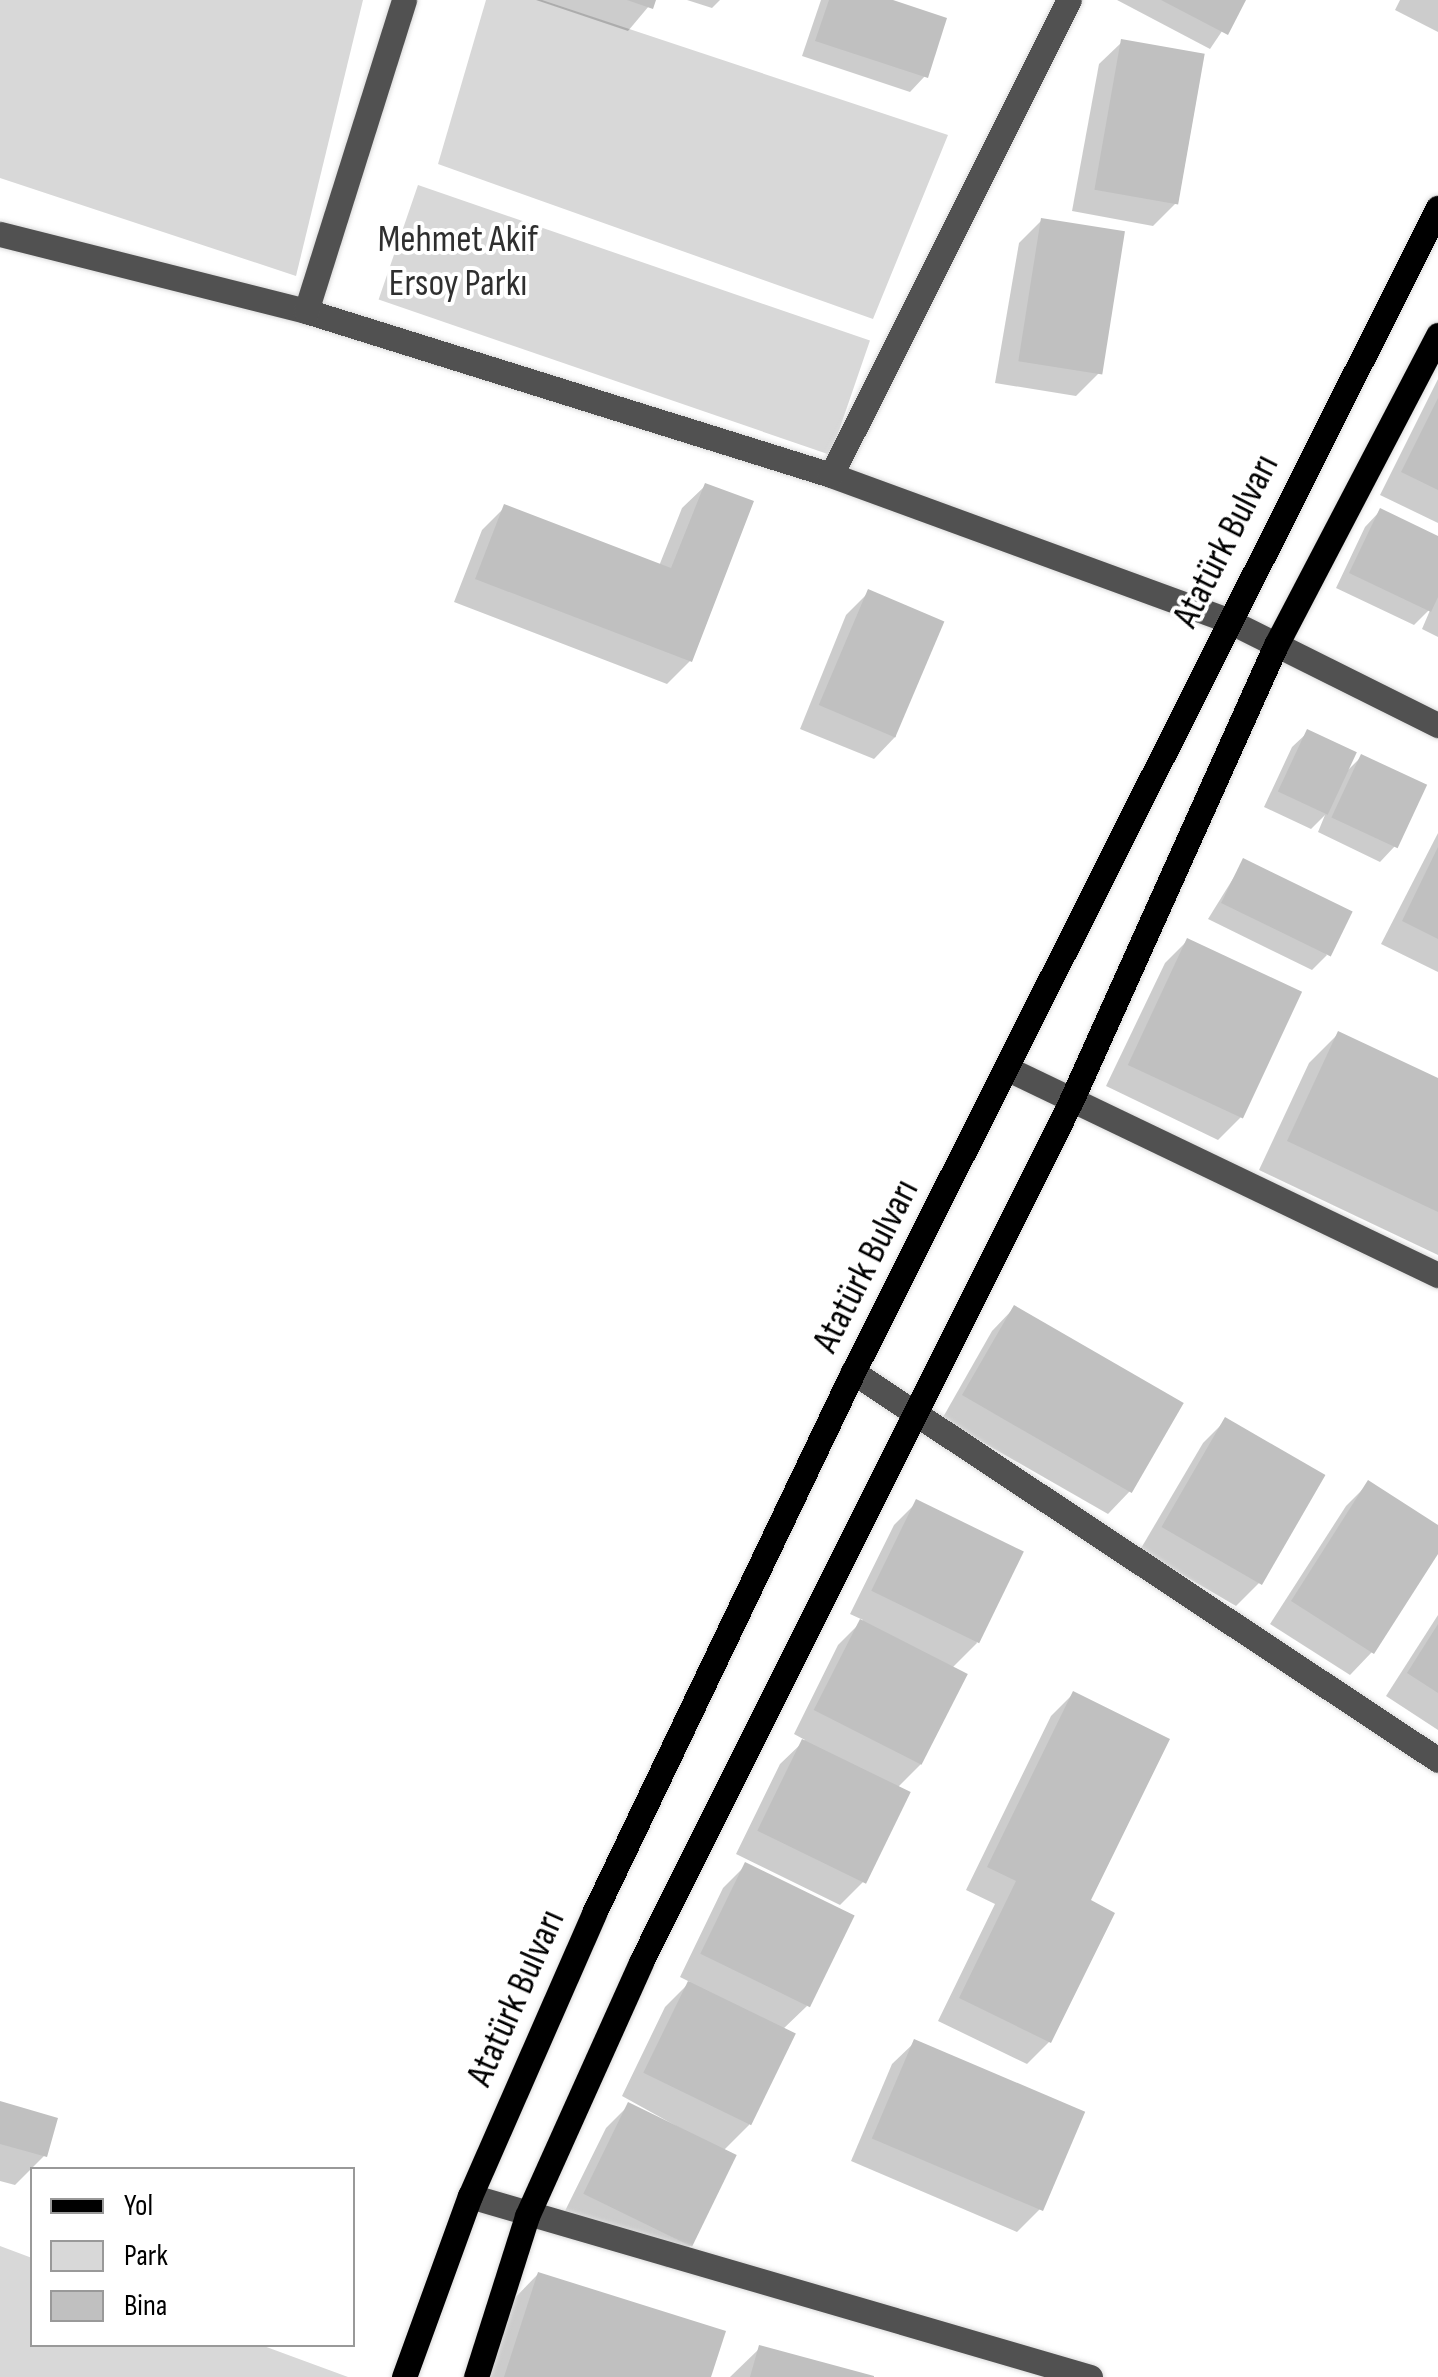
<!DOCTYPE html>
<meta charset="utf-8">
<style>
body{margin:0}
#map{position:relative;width:1438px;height:2377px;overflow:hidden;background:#fff;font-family:"Sofia Sans Condensed",sans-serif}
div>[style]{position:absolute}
.green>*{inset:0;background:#d8d8d8;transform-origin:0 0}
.shadow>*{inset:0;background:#0003}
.building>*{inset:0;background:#c0c0c0;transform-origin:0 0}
.roads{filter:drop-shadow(0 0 2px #dbdbdb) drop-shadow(0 0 2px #dbdbdb)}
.minor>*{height:25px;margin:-12.5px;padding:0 12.5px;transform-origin:12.5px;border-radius:12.5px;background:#515151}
.major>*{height:25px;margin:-12.5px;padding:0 12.5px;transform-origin:12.5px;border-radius:12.5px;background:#000}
span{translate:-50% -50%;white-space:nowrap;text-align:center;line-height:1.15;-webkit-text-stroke:8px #fff;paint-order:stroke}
.park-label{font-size:38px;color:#2f2f2f}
.street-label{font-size:38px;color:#000}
.legend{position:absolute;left:30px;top:2167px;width:325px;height:180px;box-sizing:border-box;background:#fff;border:2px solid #999;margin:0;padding:12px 18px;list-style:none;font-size:30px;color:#000}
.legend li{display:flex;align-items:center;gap:20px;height:50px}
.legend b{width:50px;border:2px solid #999}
</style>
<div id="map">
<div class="green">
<i style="clip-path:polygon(0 0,363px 0,296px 276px,0 178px)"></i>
<i style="clip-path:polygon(486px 0,542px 0,948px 135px,873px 319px,438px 164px)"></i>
<i style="left:418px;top:185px;width:478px;height:121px;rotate:19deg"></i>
<i style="clip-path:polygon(0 2246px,32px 2258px,32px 2344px,261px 2345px,348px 2377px,0 2377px)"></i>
</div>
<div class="shadow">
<i style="clip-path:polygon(536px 0,654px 0,628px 31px)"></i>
<i style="clip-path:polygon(687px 0,720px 0,712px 8px)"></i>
<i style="clip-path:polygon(821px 0,885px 0,925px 76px,910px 92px,802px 56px)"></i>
<i style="clip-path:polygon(1117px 0,1243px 0,1210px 49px)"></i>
<i style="clip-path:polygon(1400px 0,1438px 0,1438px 32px,1395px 10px)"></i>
<i style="clip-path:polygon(1122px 42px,1176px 203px,1153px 226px,1072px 211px,1099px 64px)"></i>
<i style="clip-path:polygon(1042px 220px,1099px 373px,1076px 396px,995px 383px,1019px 243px)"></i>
<i style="clip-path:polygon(1438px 379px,1438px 523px,1380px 495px)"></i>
<i style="clip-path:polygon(705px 486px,690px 661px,667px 684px,454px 602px,482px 530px,505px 507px,659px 566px,682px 508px)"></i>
<i style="clip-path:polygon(1380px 511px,1438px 538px,1438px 637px,1422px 629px,1431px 608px,1414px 625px,1336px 588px,1365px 527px)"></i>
<i style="clip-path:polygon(869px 592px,896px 736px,874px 759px,800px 729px,846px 615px)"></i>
<i style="clip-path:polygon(1308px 732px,1346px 772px,1361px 757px,1395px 846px,1380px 862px,1318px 832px,1325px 815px,1311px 829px,1264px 807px,1292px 747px)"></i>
<i style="clip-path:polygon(1438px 833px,1438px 972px,1381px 944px)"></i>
<i style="clip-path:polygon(1244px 861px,1327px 955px,1312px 970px,1208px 919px)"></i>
<i style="clip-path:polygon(1187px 941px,1241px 1117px,1218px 1140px,1106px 1086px,1165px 963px)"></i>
<i style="clip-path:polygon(1338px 1034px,1438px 1081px,1438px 1255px,1259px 1170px,1309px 1063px)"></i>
<i style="clip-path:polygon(1014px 1308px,1130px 1491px,1108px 1514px,942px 1419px,992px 1331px)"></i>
<i style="clip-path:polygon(1226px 1420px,1259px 1583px,1236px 1606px,1140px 1550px,1203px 1443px)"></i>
<i style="clip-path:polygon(1369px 1483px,1438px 1528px,1438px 1549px,1372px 1652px,1350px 1675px,1270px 1624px,1346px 1506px)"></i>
<i style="clip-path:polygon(917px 1502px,977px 1643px,952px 1668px,921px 1764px,897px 1788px,863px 1882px,840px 1905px,736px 1854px,780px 1764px,805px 1740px,794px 1734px,838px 1645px,863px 1620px,850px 1614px,894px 1525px)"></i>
<i style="clip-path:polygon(1438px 1615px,1438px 1730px,1386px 1696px)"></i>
<i style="clip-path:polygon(1073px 1694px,1088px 1902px,1049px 2042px,1027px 2064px,938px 2021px,995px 1904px,966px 1890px,1051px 1716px)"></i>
<i style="clip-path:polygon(746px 1865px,807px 2006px,782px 2030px,749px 2125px,723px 2151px,690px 2246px,667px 2268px,562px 2217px,606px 2128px,629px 2105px,716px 2148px,622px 2096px,665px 2007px,690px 1982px,680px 1977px,723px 1888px)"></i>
<i style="clip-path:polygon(915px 2042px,1040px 2209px,1017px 2232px,851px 2161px,892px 2064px)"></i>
<i style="clip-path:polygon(0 2104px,44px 2156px,15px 2185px,0 2181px)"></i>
<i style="clip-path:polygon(538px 2274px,708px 2377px,486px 2377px,509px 2304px)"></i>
<i style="clip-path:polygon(760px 2348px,869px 2377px,730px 2377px)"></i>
</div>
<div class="building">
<i style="clip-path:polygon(627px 0,656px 0,653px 9px)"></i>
<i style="clip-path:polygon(829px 0,893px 0,947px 18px,928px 78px,815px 41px)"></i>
<i style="clip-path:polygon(1161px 0,1246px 0,1228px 35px)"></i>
<i style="left:1121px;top:39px;width:85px;height:153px;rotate:10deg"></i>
<i style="left:1041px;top:218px;width:85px;height:145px;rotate:9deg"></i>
<i style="clip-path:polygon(1438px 398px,1438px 490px,1401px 472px)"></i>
<i style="clip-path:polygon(705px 483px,754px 501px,692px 662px,475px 579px,504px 504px,671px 568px)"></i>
<i style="clip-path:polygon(1380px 508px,1438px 536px,1438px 597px,1431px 612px,1349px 573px)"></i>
<i style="left:868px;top:589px;width:83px;height:126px;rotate:23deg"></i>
<i style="left:1307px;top:729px;width:55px;height:69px;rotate:25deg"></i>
<i style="left:1361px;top:754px;width:73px;height:70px;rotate:25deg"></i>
<i style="clip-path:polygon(1438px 847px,1438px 939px,1402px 921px)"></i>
<i style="left:1243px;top:858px;width:122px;height:50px;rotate:26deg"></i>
<i style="left:1187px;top:938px;width:127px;height:140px;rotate:25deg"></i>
<i style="clip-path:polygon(1338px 1031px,1438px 1078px,1438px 1212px,1287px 1141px)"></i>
<i style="left:1014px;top:1305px;width:196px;height:104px;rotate:30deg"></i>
<i style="left:1225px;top:1417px;width:116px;height:127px;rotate:30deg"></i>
<i style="clip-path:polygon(1368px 1480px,1438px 1525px,1438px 1554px,1374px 1654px,1291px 1601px)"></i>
<i style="left:916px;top:1499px;width:120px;height:102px;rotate:26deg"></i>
<i style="left:860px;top:1619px;width:121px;height:102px;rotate:27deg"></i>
<i style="clip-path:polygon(1438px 1624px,1438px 1693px,1407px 1673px)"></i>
<i style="clip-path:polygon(1073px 1691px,1170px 1739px,1091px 1900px,1115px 1913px,1051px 2043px,959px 1998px,1016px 1881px,987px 1867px)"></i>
<i style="left:802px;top:1739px;width:121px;height:102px;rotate:26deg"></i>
<i style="left:745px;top:1862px;width:122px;height:102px;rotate:26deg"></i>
<i style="left:688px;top:1981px;width:120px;height:102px;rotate:26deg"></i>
<i style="left:914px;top:2039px;width:186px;height:108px;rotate:23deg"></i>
<i style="clip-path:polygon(0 2101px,58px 2118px,47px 2157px,0 2144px)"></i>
<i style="left:628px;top:2102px;width:121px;height:102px;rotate:26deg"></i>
<i style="clip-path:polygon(538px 2272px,726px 2331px,711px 2377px,504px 2377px)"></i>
<i style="clip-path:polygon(759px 2345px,874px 2376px,874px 2377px,750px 2377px)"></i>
</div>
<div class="roads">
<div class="minor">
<i style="left:0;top:234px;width:316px;rotate:14.1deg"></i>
<i style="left:306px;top:311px;width:550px;rotate:17.35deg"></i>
<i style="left:831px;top:475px;width:422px;rotate:20.1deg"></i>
<i style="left:1227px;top:620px;width:236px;rotate:26.5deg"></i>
<i style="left:306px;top:311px;width:326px;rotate:-72.5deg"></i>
<i style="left:831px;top:475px;width:531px;rotate:-63.39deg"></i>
<i style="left:1010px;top:1070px;width:475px;rotate:25.6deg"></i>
<i style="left:853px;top:1372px;width:702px;rotate:33.55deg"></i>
<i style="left:470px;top:2196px;width:646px;rotate:16.27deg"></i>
</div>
<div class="major">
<i style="left:404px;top:2377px;width:193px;rotate:-70deg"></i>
<i style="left:470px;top:2196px;width:309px;rotate:-66.3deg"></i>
<i style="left:594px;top:1913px;width:600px;rotate:-64.42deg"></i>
<i style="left:853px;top:1372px;width:1303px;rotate:-63.32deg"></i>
<i style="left:476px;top:2377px;width:169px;rotate:-72.4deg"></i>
<i style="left:527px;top:2216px;width:278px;rotate:-65.8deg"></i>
<i style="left:641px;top:1962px;width:962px;rotate:-63.46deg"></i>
<i style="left:1071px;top:1101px;width:500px;rotate:-65.8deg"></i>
<i style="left:1276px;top:645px;width:350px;rotate:-62.4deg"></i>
</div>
</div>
<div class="park-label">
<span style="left:458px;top:262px">Mehmet Akif<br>Ersoy Parkı</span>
</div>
<div class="street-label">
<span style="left:1226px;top:541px;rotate:-63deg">Atatürk Bulvarı</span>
<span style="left:866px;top:1266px;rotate:-63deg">Atatürk Bulvarı</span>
<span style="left:516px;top:1998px;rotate:-66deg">Atatürk Bulvarı</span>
</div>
<ul class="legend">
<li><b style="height:12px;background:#000"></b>Yol</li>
<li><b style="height:28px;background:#d8d8d8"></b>Park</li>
<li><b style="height:28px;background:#c0c0c0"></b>Bina</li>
</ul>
</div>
